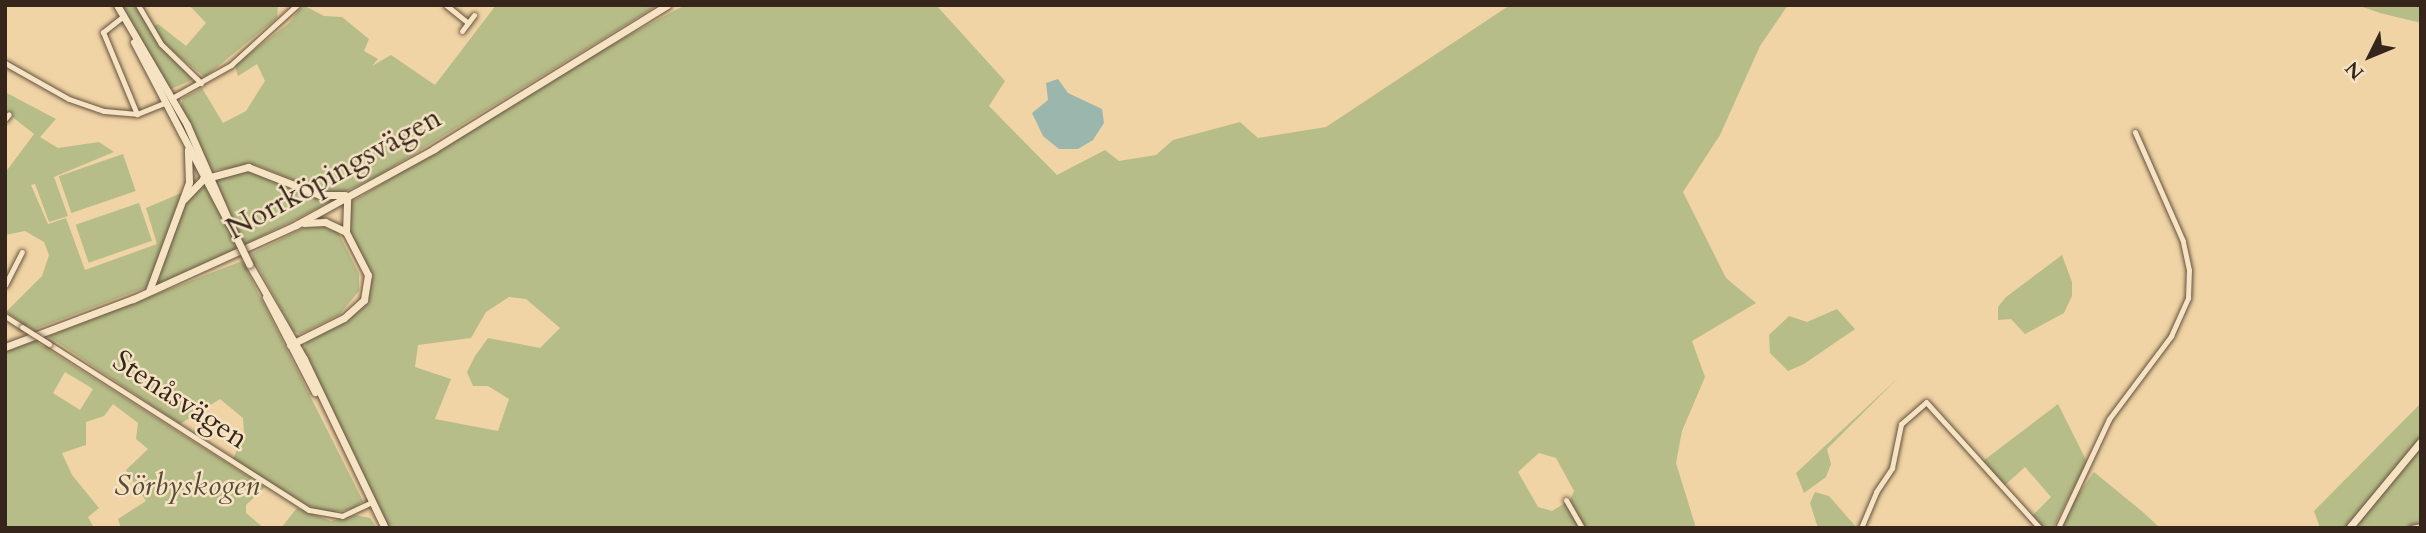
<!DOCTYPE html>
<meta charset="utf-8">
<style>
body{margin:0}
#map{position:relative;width:2426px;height:533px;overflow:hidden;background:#f0d4a5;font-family:Cardo,serif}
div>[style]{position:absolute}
.green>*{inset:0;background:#b7bd88;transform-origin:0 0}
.water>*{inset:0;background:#9bb7ad}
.roads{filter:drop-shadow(0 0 2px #64513e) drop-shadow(0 0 2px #64513e)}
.street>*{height:5px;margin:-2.5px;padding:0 2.5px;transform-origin:2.5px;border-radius:2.5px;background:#f5e3c4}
.secondary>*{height:7px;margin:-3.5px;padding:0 3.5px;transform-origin:3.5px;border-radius:3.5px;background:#f5e3c4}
.bridges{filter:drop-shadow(0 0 2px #64513e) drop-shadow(0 0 2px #64513e)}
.street-bridge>*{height:5px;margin:-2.5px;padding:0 2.5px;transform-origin:2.5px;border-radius:2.5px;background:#f5e3c4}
.secondary-bridge>*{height:7px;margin:-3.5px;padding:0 3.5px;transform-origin:3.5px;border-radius:3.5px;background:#f5e3c4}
span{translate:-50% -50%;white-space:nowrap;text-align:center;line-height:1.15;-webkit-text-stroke:5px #f5e3c4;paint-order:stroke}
.street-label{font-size:30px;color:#35251b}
.park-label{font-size:30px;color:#564b36;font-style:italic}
.frame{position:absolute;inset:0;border:7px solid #35251b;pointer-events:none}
.north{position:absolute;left:2335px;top:21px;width:70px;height:70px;-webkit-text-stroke:5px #f5e3c4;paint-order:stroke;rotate:227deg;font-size:19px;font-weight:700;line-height:28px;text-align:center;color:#35251b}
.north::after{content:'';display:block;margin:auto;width:24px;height:32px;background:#35251b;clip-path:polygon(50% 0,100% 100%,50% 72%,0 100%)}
</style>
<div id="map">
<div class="green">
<i style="clip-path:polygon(119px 5px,135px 5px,158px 44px,191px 74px,192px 80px,171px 89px,168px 86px)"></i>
<i style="clip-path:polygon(189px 5px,278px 5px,277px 18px,205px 77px,164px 45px,154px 26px,158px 24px,186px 46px,206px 23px)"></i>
<i style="clip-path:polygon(303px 5px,324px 16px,342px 17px,369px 39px,364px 51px,378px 59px,372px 66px,391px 55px,435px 85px,496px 5px,658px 5px,376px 177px,342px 193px,327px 194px,256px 165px,212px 170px,180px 108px,183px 98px,202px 88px,223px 123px,246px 111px,265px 81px,257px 64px,238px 76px,235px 65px,289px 23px)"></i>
<i style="clip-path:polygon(evenodd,685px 5px,936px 5px,1005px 81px,989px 106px,1057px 175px,1105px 150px,1119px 161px,1156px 155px,1173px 140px,1240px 122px,1258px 138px,1326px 127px,1510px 5px,1788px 5px,1760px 46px,1720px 135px,1683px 192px,1726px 278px,1756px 303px,1692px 341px,1705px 377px,1682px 431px,1676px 463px,1696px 528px,389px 528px,303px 351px,307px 342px,353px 316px,369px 296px,370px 271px,351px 235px,347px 205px,605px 48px,685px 5px,509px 297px,526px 299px,560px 328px,540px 348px,488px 338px,475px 356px,467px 372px,473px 386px,488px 386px,509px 399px,498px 431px,435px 419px,451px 379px,415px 367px,418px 345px,471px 338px,486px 312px,509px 297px,685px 5px,1539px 453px,1556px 458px,1574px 491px,1570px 500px,1552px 511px,1538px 507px,1518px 472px,1539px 453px)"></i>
<i style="clip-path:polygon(2357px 5px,2421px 5px,2421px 23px,2380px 13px)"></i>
<i style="clip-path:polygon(5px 92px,56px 119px,40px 137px,58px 148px,99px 142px,114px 152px,54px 177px,68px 216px,49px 222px,35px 184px,31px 185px,48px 224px,66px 218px,85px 270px,157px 244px,146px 208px,186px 191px,158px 257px,152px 285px,33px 330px,6px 312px,42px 276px,49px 255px,44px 242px,25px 231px,5px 235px,5px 173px,34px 134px,5px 111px)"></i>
<i style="left:123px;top:154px;width:39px;height:68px;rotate:71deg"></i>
<i style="clip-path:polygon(248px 170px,314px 196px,332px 201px,244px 245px,214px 178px)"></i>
<i style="clip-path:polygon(205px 182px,238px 248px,158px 284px,164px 251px,188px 198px)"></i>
<i style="left:139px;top:203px;width:40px;height:67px;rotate:71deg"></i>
<i style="clip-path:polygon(321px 225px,338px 232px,359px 274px,359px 291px,339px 315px,300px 334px,293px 331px,251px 254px,304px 228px)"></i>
<i style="clip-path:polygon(2062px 255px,2072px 282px,2072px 296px,2064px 313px,2025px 334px,2011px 319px,1998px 320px,1998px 307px,2006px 297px)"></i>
<i style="clip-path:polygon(242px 261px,363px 501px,352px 509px,327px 513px,308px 506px,233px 459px,244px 435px,243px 418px,220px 399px,180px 424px,48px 336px)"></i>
<i style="clip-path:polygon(1837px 309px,1855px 329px,1804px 364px,1788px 371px,1770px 353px,1769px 335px,1789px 316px,1807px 322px)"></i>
<i style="clip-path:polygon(evenodd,33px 340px,265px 487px,246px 505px,246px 513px,264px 528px,121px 528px,118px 519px,146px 501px,126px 470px,148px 449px,136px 439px,138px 423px,113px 404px,104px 416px,86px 422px,86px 445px,62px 453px,72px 475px,99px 508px,88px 517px,94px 528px,5px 528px,5px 351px,33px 340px,65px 372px,93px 389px,80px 410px,53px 393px,65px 372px)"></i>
<i style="clip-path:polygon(1899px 377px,1827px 449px,1831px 464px,1826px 477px,1804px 493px,1796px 473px)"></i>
<i style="clip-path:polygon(2421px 403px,2421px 523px,2401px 528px,2320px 528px,2314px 511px)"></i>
<i style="clip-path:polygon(2058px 404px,2087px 462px,2053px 528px,2043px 528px,2032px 516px,2051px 497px,2025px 467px,2004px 486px,1983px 461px)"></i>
<i style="clip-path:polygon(2094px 472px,2144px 513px,2160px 528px,2061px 528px,2069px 508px)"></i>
<i style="clip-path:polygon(1815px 492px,1829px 496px,1857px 528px,1818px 528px,1810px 503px)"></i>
<i style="clip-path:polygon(297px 508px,331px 521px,355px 515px,370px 518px,377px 528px,281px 528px)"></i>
</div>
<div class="water">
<i style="clip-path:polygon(1058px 79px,1068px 93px,1102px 109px,1104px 123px,1093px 140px,1078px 149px,1059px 149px,1043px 136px,1032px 113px,1048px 100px,1046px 83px)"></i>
</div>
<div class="roads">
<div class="street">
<i style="left:138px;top:5px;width:45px;rotate:59.5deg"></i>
<i style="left:161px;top:44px;width:56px;rotate:44.3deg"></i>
<i style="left:446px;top:5px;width:28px;rotate:39deg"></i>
<i style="left:121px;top:18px;width:23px;rotate:142deg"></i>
<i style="left:103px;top:32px;width:89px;rotate:67.5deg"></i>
<i style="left:462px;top:31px;width:20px;rotate:-53deg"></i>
<i style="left:5px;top:63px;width:73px;rotate:29.4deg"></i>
<i style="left:69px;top:99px;width:37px;rotate:19deg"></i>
<i style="left:104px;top:111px;width:33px;rotate:5deg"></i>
<i style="left:137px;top:114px;width:31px;rotate:-22deg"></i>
<i style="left:172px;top:98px;width:68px;rotate:-29.2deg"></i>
<i style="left:231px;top:65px;width:89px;rotate:-42.3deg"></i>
<i style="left:5px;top:119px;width:6px;rotate:-51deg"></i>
<i style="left:5px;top:285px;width:37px;rotate:-63deg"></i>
<i style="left:5px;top:316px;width:20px;rotate:33deg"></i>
<i style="left:49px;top:344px;width:308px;rotate:32.6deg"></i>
<i style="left:309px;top:510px;width:34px;rotate:10deg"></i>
<i style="left:342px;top:516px;width:33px;rotate:-25deg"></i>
<i style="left:1566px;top:500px;width:32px;rotate:60deg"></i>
<i style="left:1861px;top:528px;width:39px;rotate:-67deg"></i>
<i style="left:1876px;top:492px;width:29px;rotate:-56deg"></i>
<i style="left:1892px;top:468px;width:45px;rotate:-78.4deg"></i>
<i style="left:1901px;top:424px;width:33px;rotate:-41deg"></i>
<i style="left:1926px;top:402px;width:170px;rotate:47.9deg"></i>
<i style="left:2058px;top:528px;width:120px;rotate:-64.9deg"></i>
<i style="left:2109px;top:419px;width:104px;rotate:-53.2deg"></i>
<i style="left:2171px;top:336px;width:42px;rotate:-65.9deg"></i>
<i style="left:2188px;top:298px;width:28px;rotate:-88deg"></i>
<i style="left:2189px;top:270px;width:30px;rotate:-102deg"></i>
<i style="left:2183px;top:241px;width:119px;rotate:-113.8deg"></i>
<i style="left:2411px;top:528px;width:10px;rotate:-11deg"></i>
</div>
<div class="secondary">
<i style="left:117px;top:5px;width:139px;rotate:59.7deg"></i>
<i style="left:187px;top:125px;width:122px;rotate:66.4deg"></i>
<i style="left:134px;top:42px;width:205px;rotate:62.4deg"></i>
<i style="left:184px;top:199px;width:28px;rotate:-46deg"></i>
<i style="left:203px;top:179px;width:47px;rotate:-14.9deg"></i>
<i style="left:248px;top:167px;width:77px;rotate:21.3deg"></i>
<i style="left:320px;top:195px;width:25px"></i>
<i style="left:304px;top:223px;width:21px;rotate:-3deg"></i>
<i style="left:325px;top:222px;width:23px;rotate:25deg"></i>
<i style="left:249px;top:264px;width:110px;rotate:59.9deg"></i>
<i style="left:304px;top:359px;width:187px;rotate:64.4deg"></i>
<i style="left:149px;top:291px;width:116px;rotate:-69.8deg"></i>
<i style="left:189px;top:182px;width:32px;rotate:-92deg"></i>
<i style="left:266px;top:297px;width:107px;rotate:62.7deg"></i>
<i style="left:290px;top:345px;width:60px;rotate:-26.6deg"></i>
<i style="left:344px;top:318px;width:27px;rotate:-42deg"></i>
<i style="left:364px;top:300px;width:25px;rotate:-81deg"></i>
<i style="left:368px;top:275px;width:48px;rotate:-117.1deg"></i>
<i style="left:346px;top:232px;width:35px;rotate:-88deg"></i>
<i style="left:5px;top:347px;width:137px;rotate:-20.6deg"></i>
<i style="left:133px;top:299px;width:179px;rotate:-24.4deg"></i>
<i style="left:296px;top:225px;width:158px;rotate:-28.8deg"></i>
<i style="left:434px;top:149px;width:274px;rotate:-31.7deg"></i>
<i style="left:2349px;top:528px;width:113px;rotate:-50.4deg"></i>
</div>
</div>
<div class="bridges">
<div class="street-bridge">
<i style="left:22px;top:327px;width:32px;rotate:32deg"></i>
</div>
<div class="secondary-bridge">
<i style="left:236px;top:237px;width:30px;rotate:64deg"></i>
</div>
</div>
<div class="street-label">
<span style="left:334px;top:174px;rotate:-29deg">Norrköpingsvägen</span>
<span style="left:180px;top:400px;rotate:33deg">Stenåsvägen</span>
</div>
<div class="park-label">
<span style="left:187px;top:486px">Sörbyskogen</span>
</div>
<div class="frame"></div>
<div class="north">N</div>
</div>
